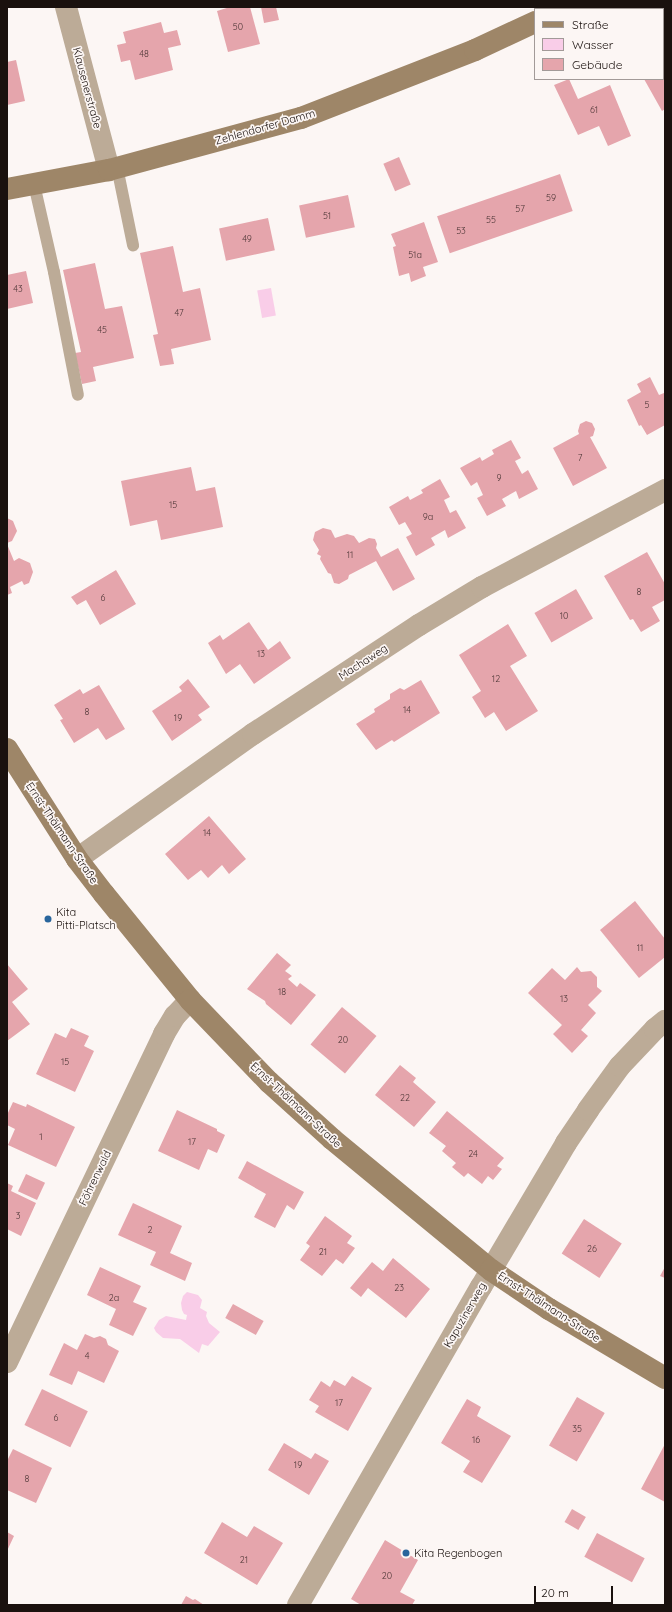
<!DOCTYPE html>
<meta charset="utf-8">
<style>
body{margin:0}
#map{position:relative;width:672px;height:1612px;overflow:hidden;background:#fcf6f4;font-family:Quicksand,sans-serif}
div>[style]{position:absolute}
.water>*{inset:0;background:#f9cde8;transform-origin:0 0}
.building>*{inset:0;background:#e5a5ac;transform-origin:0 0}
.lane>*{height:12px;margin:-6px;padding:0 6px;transform-origin:6px;border-radius:6px;background:#bcab97}
.street>*{height:22px;margin:-11px;padding:0 11px;transform-origin:11px;border-radius:11px;background:#bcab97}
.secondary>*{height:22px;margin:-11px;padding:0 11px;transform-origin:11px;border-radius:11px;background:#9e8668}
.dots>*{width:11px;height:11px;translate:-50% -50%;box-sizing:border-box;border:2px solid #fcf6f4;border-radius:50%}
span{translate:-50% -50%;white-space:nowrap;text-align:center;line-height:1.15;-webkit-text-stroke:3.5px #fcf6f4;paint-order:stroke}
.number-label{font-size:9px;color:#4d3636}
.number-label span{-webkit-text-stroke-width:0}
.street-label{font-size:11px;color:#1a110e}
.poi-label{font-size:11px;color:#1a110e}
.left{translate:0 -50%;text-align:left}
.frame{position:absolute;inset:0;border:8px solid #1a110e;pointer-events:none}
.legend{position:absolute;left:534px;top:8px;width:130px;height:72px;box-sizing:border-box;background:#fcf6f4;border:1px solid #a29a98;margin:0;padding:5px 7px;list-style:none;font-size:12px;color:#1a110e}
.legend li{display:flex;align-items:center;gap:8px;height:20px}
.legend b{width:20px;border:1px solid #a29a98}
.scale{position:absolute;left:534px;top:1586px;width:79px;height:18px;box-sizing:border-box;border:2px solid #1a110e;border-top:0;padding-left:5px;font-size:12px;line-height:14px;white-space:nowrap;color:#1a110e;-webkit-text-stroke:3px #fcf6f4;paint-order:stroke}
</style>
<div id="map">
<div class="water">
<i style="left:271px;top:288px;width:28px;height:14px;rotate:80deg"></i>
<i style="clip-path:polygon(187px 1292px,198px 1295px,202px 1300px,200px 1308px,207px 1312px,206px 1316px,209px 1323px,220px 1332px,208px 1346px,202px 1344px,199px 1353px,180px 1339px,163px 1338px,156px 1332px,154px 1328px,159px 1320px,166px 1316px,186px 1320px,187px 1315px,184px 1314px,182px 1310px,181px 1303px,183px 1296px)"></i>
</div>
<div class="building">
<i style="clip-path:polygon(230px 7px,250px 7px,260px 44px,228px 52px,217px 11px)"></i>
<i style="clip-path:polygon(261px 7px,276px 7px,279px 20px,264px 23px)"></i>
<i style="clip-path:polygon(161px 22px,164px 33px,177px 30px,181px 45px,168px 48px,173px 70px,135px 80px,130px 60px,121px 62px,117px 45px,126px 43px,123px 32px)"></i>
<i style="clip-path:polygon(665px 55px,665px 109px,662px 111px,644px 79px,663px 79px,663px 56px)"></i>
<i style="clip-path:polygon(16px 60px,25px 101px,7px 105px,7px 62px)"></i>
<i style="clip-path:polygon(569px 79px,578px 99px,610px 85px,631px 136px,608px 146px,599px 126px,578px 135px,554px 85px)"></i>
<i style="left:399px;top:157px;width:30px;height:17px;rotate:67deg"></i>
<i style="left:560px;top:174px;width:39px;height:130px;rotate:71deg"></i>
<i style="left:348px;top:195px;width:33px;height:50px;rotate:78deg"></i>
<i style="left:268px;top:218px;width:33px;height:50px;rotate:78deg"></i>
<i style="clip-path:polygon(424px 222px,438px 262px,423px 267px,426px 276px,411px 282px,409px 273px,399px 276px,393px 247px,396px 246px,391px 234px)"></i>
<i style="clip-path:polygon(173px 246px,183px 292px,200px 288px,211px 340px,171px 349px,174px 364px,160px 366px,153px 335px,158px 334px,140px 253px)"></i>
<i style="clip-path:polygon(95px 263px,105px 309px,122px 306px,134px 358px,93px 367px,96px 381px,82px 384px,75px 353px,81px 352px,63px 270px)"></i>
<i style="clip-path:polygon(26px 271px,33px 303px,7px 309px,7px 275px)"></i>
<i style="clip-path:polygon(650px 377px,659px 395px,664px 393px,665px 396px,665px 425px,647px 435px,641px 425px,639px 426px,627px 400px,641px 392px,637px 384px)"></i>
<i style="clip-path:polygon(586px 421px,592px 423px,595px 429px,593px 436px,590px 437px,607px 468px,573px 486px,553px 448px,579px 434px,578px 431px,580px 424px)"></i>
<i style="clip-path:polygon(511px 440px,521px 458px,515px 461px,522px 474px,528px 470px,538px 489px,519px 499px,516px 491px,502px 499px,506px 506px,487px 516px,477px 498px,483px 495px,477px 482px,471px 486px,460px 468px,480px 457px,482px 461px,494px 454px,492px 450px)"></i>
<i style="clip-path:polygon(191px 467px,196px 491px,215px 487px,223px 527px,161px 540px,157px 520px,130px 526px,121px 481px)"></i>
<i style="clip-path:polygon(440px 479px,450px 497px,444px 500px,450px 513px,456px 510px,466px 528px,448px 538px,445px 530px,431px 538px,435px 545px,416px 556px,406px 537px,412px 534px,405px 522px,399px 525px,389px 507px,408px 496px,410px 500px,423px 493px,421px 490px)"></i>
<i style="clip-path:polygon(7px 518px,13px 521px,17px 531px,12px 541px,7px 543px)"></i>
<i style="clip-path:polygon(323px 528px,331px 530px,335px 538px,347px 534px,354px 536px,359px 543px,369px 538px,375px 539px,377px 544px,376px 548px,381px 557px,398px 548px,415px 579px,393px 591px,376px 561px,349px 575px,348px 579px,339px 584px,334px 583px,331px 574px,328px 573px,320px 559px,321px 556px,317px 554px,319px 550px,313px 540px,315px 532px)"></i>
<i style="clip-path:polygon(7px 544px,14px 561px,19px 558px,30px 563px,33px 572px,29px 583px,24px 585px,22px 581px,10px 587px,12px 593px,7px 595px)"></i>
<i style="clip-path:polygon(647px 552px,665px 584px,665px 600px,652px 607px,660px 621px,641px 632px,633px 619px,630px 620px,604px 576px)"></i>
<i style="clip-path:polygon(116px 570px,136px 604px,100px 625px,86px 600px,77px 605px,71px 597px)"></i>
<i style="left:576px;top:589px;width:34px;height:48px;rotate:60deg"></i>
<i style="clip-path:polygon(249px 622px,268px 650px,280px 641px,291px 658px,254px 684px,240px 664px,226px 674px,208px 643px,220px 635px,223px 640px)"></i>
<i style="clip-path:polygon(508px 624px,527px 656px,510px 666px,538px 711px,506px 731px,494px 712px,485px 718px,472px 697px,481px 691px,459px 655px)"></i>
<i style="clip-path:polygon(188px 679px,210px 707px,198px 715px,202px 720px,172px 741px,152px 711px,182px 691px,179px 687px)"></i>
<i style="clip-path:polygon(421px 680px,440px 713px,394px 742px,392px 740px,376px 750px,356px 724px,375px 712px,374px 709px,390px 699px,390px 694px,400px 688px,404px 690px)"></i>
<i style="clip-path:polygon(99px 685px,125px 729px,106px 740px,98px 728px,74px 743px,60px 720px,63px 719px,54px 705px,80px 689px,83px 694px)"></i>
<i style="clip-path:polygon(209px 816px,246px 859px,229px 874px,222px 865px,208px 878px,201px 870px,188px 880px,165px 854px)"></i>
<i style="clip-path:polygon(635px 901px,665px 939px,665px 957px,639px 978px,600px 930px)"></i>
<i style="clip-path:polygon(277px 953px,291px 965px,285px 971px,292px 976px,288px 979px,297px 987px,300px 983px,316px 995px,291px 1025px,266px 1004px,265px 1001px,247px 989px)"></i>
<i style="clip-path:polygon(7px 964px,28px 989px,12px 1002px,30px 1024px,7px 1041px)"></i>
<i style="clip-path:polygon(577px 967px,581px 972px,591px 971px,597px 977px,597px 987px,602px 991px,588px 1005px,596px 1013px,581px 1030px,588px 1036px,572px 1053px,553px 1034px,562px 1025px,528px 993px,552px 968px,565px 980px)"></i>
<i style="left:342px;top:1007px;width:45px;height:49px;rotate:40deg"></i>
<i style="clip-path:polygon(71px 1028px,89px 1036px,84px 1046px,94px 1051px,75px 1092px,36px 1074px,55px 1033px,66px 1038px)"></i>
<i style="clip-path:polygon(400px 1065px,416px 1078px,413px 1082px,436px 1102px,414px 1127px,375px 1095px)"></i>
<i style="clip-path:polygon(13px 1102px,26px 1107px,27px 1104px,75px 1127px,56px 1167px,8px 1145px,15px 1129px,7px 1125px,7px 1115px)"></i>
<i style="clip-path:polygon(177px 1110px,217px 1129px,217px 1131px,225px 1135px,217px 1153px,208px 1149px,199px 1170px,158px 1151px)"></i>
<i style="clip-path:polygon(447px 1111px,504px 1158px,497px 1166px,502px 1169px,493px 1180px,488px 1176px,482px 1184px,468px 1173px,464px 1177px,452px 1167px,456px 1163px,442px 1151px,446px 1146px,429px 1133px)"></i>
<i style="clip-path:polygon(247px 1161px,304px 1192px,294px 1210px,287px 1205px,275px 1228px,254px 1217px,266px 1194px,238px 1178px)"></i>
<i style="left:26px;top:1174px;width:21px;height:19px;rotate:25deg"></i>
<i style="clip-path:polygon(7px 1183px,13px 1186px,11px 1191px,36px 1203px,21px 1236px,7px 1229px)"></i>
<i style="clip-path:polygon(133px 1203px,182px 1226px,170px 1253px,192px 1263px,185px 1281px,150px 1265px,156px 1252px,118px 1235px)"></i>
<i style="clip-path:polygon(325px 1216px,352px 1236px,347px 1243px,355px 1248px,343px 1264px,336px 1259px,322px 1276px,300px 1260px,310px 1246px,306px 1243px)"></i>
<i style="left:584px;top:1219px;width:45px;height:41px;rotate:33deg"></i>
<i style="clip-path:polygon(393px 1258px,430px 1289px,406px 1318px,368px 1288px,361px 1297px,350px 1288px,372px 1262px,383px 1271px)"></i>
<i style="clip-path:polygon(100px 1267px,141px 1286px,133px 1302px,147px 1308px,133px 1336px,109px 1325px,116px 1309px,87px 1295px)"></i>
<i style="clip-path:polygon(665px 1267px,665px 1278px,660px 1276px)"></i>
<i style="left:233px;top:1304px;width:35px;height:16px;rotate:29deg"></i>
<i style="clip-path:polygon(85px 1334px,94px 1338px,100px 1336px,106px 1339px,108px 1345px,119px 1351px,104px 1383px,78px 1371px,72px 1385px,49px 1375px,64px 1343px,77px 1350px)"></i>
<i style="clip-path:polygon(352px 1376px,372px 1388px,348px 1431px,315px 1412px,319px 1406px,309px 1400px,321px 1381px,330px 1387px,334px 1380px,345px 1386px)"></i>
<i style="left:42px;top:1389px;width:51px;height:40px;rotate:26deg"></i>
<i style="left:577px;top:1397px;width:32px;height:56px;rotate:30deg"></i>
<i style="clip-path:polygon(467px 1399px,481px 1407px,477px 1416px,511px 1436px,482px 1483px,463px 1472px,470px 1461px,441px 1443px)"></i>
<i style="clip-path:polygon(284px 1443px,311px 1459px,315px 1453px,329px 1461px,309px 1495px,268px 1470px)"></i>
<i style="clip-path:polygon(665px 1444px,665px 1502px,641px 1489px)"></i>
<i style="clip-path:polygon(13px 1449px,52px 1468px,36px 1503px,7px 1490px,7px 1461px)"></i>
<i style="left:572px;top:1509px;width:16px;height:15px;rotate:30deg"></i>
<i style="clip-path:polygon(222px 1522px,247px 1537px,254px 1526px,283px 1543px,257px 1585px,204px 1553px)"></i>
<i style="clip-path:polygon(7px 1532px,14px 1536px,7px 1551px)"></i>
<i style="left:597px;top:1533px;width:54px;height:27px;rotate:28deg"></i>
<i style="clip-path:polygon(385px 1540px,418px 1560px,400px 1592px,415px 1600px,412px 1605px,361px 1605px,351px 1599px)"></i>
<i style="clip-path:polygon(186px 1596px,193px 1600px,195px 1599px,204px 1605px,181px 1605px)"></i>
</div>
<div class="lane">
<i style="left:117px;top:167px;width:80px;rotate:78.4deg"></i>
<i style="left:34px;top:184px;width:90px;rotate:77.2deg"></i>
<i style="left:54px;top:272px;width:125px;rotate:79deg"></i>
</div>
<div class="street">
<i style="left:66px;top:7px;width:169px;rotate:75.2deg"></i>
<i style="left:77px;top:859px;width:216px;rotate:-35.4deg"></i>
<i style="left:253px;top:734px;width:199px;rotate:-33.3deg"></i>
<i style="left:419px;top:625px;width:74px;rotate:-31.1deg"></i>
<i style="left:482px;top:587px;width:207px;rotate:-27.9deg"></i>
<i style="left:7px;top:1362px;width:364px;rotate:-64.4deg"></i>
<i style="left:164px;top:1034px;width:21px;rotate:-59deg"></i>
<i style="left:175px;top:1016px;width:22px;rotate:-47deg"></i>
<i style="left:298px;top:1605px;width:367px;rotate:-60.1deg"></i>
<i style="left:481px;top:1287px;width:167px;rotate:-59.4deg"></i>
<i style="left:566px;top:1143px;width:40px;rotate:-56deg"></i>
<i style="left:588px;top:1110px;width:54px;rotate:-54deg"></i>
<i style="left:620px;top:1066px;width:51px;rotate:-46.6deg"></i>
<i style="left:655px;top:1029px;width:13px;rotate:-39deg"></i>
</div>
<div class="secondary">
<i style="left:563px;top:9px;width:4px;rotate:-27deg"></i>
<i style="left:7px;top:189px;width:104px;rotate:-10.6deg"></i>
<i style="left:109px;top:170px;width:199px;rotate:-15.2deg"></i>
<i style="left:301px;top:118px;width:187px;rotate:-21.3deg"></i>
<i style="left:475px;top:50px;width:66px;rotate:-25deg"></i>
<i style="left:7px;top:749px;width:130px;rotate:57.5deg"></i>
<i style="left:77px;top:859px;width:44px;rotate:52.4deg"></i>
<i style="left:104px;top:894px;width:136px;rotate:50.9deg"></i>
<i style="left:190px;top:1000px;width:114px;rotate:46.1deg"></i>
<i style="left:269px;top:1082px;width:85px;rotate:42.1deg"></i>
<i style="left:332px;top:1139px;width:206px;rotate:39.5deg"></i>
<i style="left:491px;top:1270px;width:70px;rotate:33.9deg"></i>
<i style="left:549px;top:1309px;width:135px;rotate:30.7deg"></i>
</div>
<div class="dots">
<i style="left:48px;top:919px;background:#29659c"></i>
<i style="left:406px;top:1553px;background:#29659c"></i>
</div>
<div class="number-label">
<span style="left:238px;top:27px">50</span>
<span style="left:144px;top:54px">48</span>
<span style="left:594px;top:110px">61</span>
<span style="left:551px;top:198px">59</span>
<span style="left:520px;top:209px">57</span>
<span style="left:327px;top:216px">51</span>
<span style="left:491px;top:220px">55</span>
<span style="left:461px;top:231px">53</span>
<span style="left:247px;top:239px">49</span>
<span style="left:415px;top:255px">51a</span>
<span style="left:18px;top:289px">43</span>
<span style="left:179px;top:313px">47</span>
<span style="left:102px;top:330px">45</span>
<span style="left:647px;top:405px">5</span>
<span style="left:580px;top:458px">7</span>
<span style="left:499px;top:478px">9</span>
<span style="left:173px;top:505px">15</span>
<span style="left:428px;top:517px">9a</span>
<span style="left:350px;top:555px">11</span>
<span style="left:639px;top:592px">8</span>
<span style="left:103px;top:598px">6</span>
<span style="left:564px;top:616px">10</span>
<span style="left:261px;top:654px">13</span>
<span style="left:496px;top:679px">12</span>
<span style="left:407px;top:710px">14</span>
<span style="left:87px;top:712px">8</span>
<span style="left:178px;top:718px">19</span>
<span style="left:207px;top:833px">14</span>
<span style="left:640px;top:948px">11</span>
<span style="left:282px;top:992px">18</span>
<span style="left:564px;top:999px">13</span>
<span style="left:343px;top:1040px">20</span>
<span style="left:65px;top:1062px">15</span>
<span style="left:405px;top:1098px">22</span>
<span style="left:41px;top:1137px">1</span>
<span style="left:192px;top:1142px">17</span>
<span style="left:473px;top:1154px">24</span>
<span style="left:18px;top:1216px">3</span>
<span style="left:150px;top:1230px">2</span>
<span style="left:592px;top:1249px">26</span>
<span style="left:323px;top:1252px">21</span>
<span style="left:399px;top:1288px">23</span>
<span style="left:114px;top:1298px">2a</span>
<span style="left:87px;top:1356px">4</span>
<span style="left:339px;top:1403px">17</span>
<span style="left:56px;top:1418px">6</span>
<span style="left:577px;top:1429px">35</span>
<span style="left:476px;top:1440px">16</span>
<span style="left:298px;top:1465px">19</span>
<span style="left:27px;top:1479px">8</span>
<span style="left:244px;top:1560px">21</span>
<span style="left:387px;top:1576px">20</span>
</div>
<div class="street-label">
<span style="left:87px;top:88px;rotate:75deg">Klausenerstraße</span>
<span style="left:265px;top:127px;rotate:-16deg">Zehlendorfer Damm</span>
<span style="left:363px;top:662px;rotate:-33deg">Machaweg</span>
<span style="left:62px;top:833px;rotate:56deg">Ernst-Thälmann-Straße</span>
<span style="left:296px;top:1105px;rotate:43deg">Ernst-Thälmann-Straße</span>
<span style="left:95px;top:1178px;rotate:-64deg">Föhrenwald</span>
<span style="left:549px;top:1307px;rotate:33deg">Ernst-Thälmann-Straße</span>
<span style="left:465px;top:1315px;rotate:-60deg">Kapuzinerweg</span>
</div>
<div class="poi-label">
<span class="left" style="left:56px;top:919px">Kita<br>Pitti-Platsch</span>
<span class="left" style="left:414px;top:1553px">Kita Regenbogen</span>
</div>
<div class="frame"></div>
<ul class="legend">
<li><b style="height:5px;background:#9e8668"></b>Straße</li>
<li><b style="height:11px;background:#f9cde8"></b>Wasser</li>
<li><b style="height:11px;background:#e5a5ac"></b>Gebäude</li>
</ul>
<div class="scale">20 m</div>
</div>
